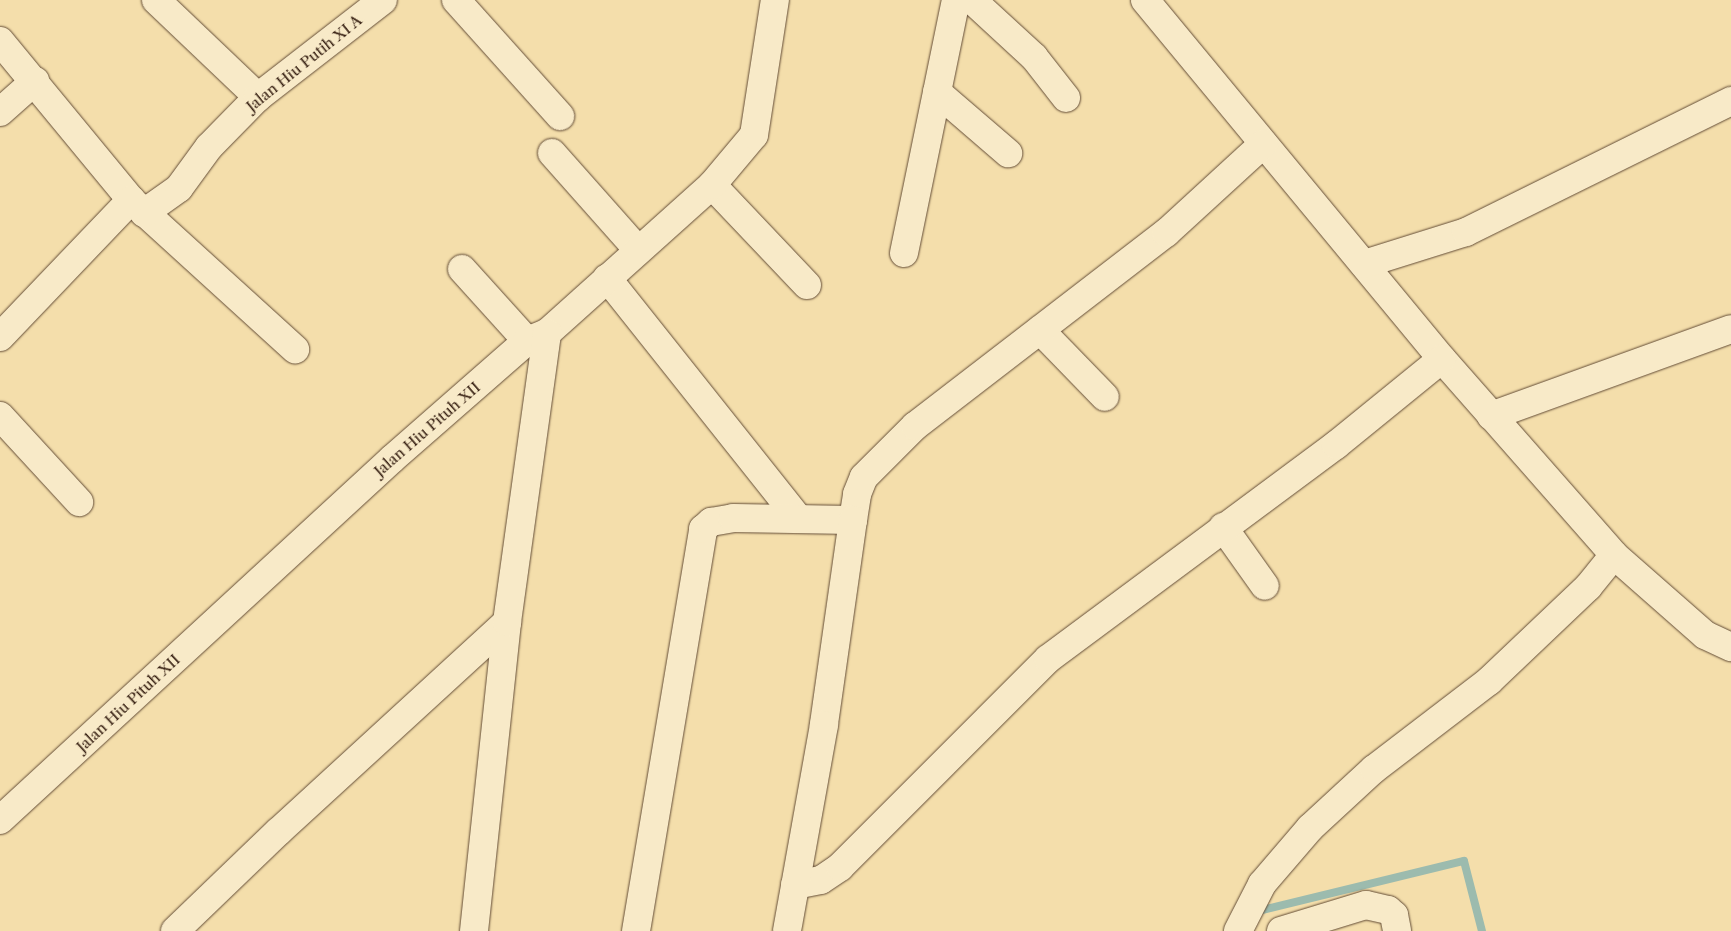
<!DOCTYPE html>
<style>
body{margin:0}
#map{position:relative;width:1731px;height:931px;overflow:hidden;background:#f4deab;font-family:"Libre Caslon Text",serif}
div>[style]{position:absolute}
.stream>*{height:8px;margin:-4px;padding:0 4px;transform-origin:4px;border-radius:4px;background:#9cbbae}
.roads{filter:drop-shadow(0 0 1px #634c36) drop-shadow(0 0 1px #634c36)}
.minor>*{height:28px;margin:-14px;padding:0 14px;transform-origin:14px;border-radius:14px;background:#f8eac8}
span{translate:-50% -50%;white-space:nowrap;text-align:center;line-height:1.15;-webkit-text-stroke:4px #f8eac8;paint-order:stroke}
.street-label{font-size:15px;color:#331c0f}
</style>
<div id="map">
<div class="stream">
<i style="left:1254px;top:912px;width:216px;rotate:-13.7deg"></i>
<i style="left:1464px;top:861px;width:72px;rotate:75.6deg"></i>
</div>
<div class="roads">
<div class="minor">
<i style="left:156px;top:0;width:141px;rotate:43.6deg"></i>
<i style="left:456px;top:0;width:156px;rotate:48.1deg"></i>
<i style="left:972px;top:0;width:84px;rotate:42.6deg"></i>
<i style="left:1034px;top:57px;width:52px;rotate:52deg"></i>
<i style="left:1145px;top:0;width:466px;rotate:50.4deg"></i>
<i style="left:1442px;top:359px;width:261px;rotate:48.7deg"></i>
<i style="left:1614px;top:555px;width:121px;rotate:41.3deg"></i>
<i style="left:1705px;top:635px;width:29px;rotate:25deg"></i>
<i style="left:0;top:41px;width:206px;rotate:50.5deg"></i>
<i style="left:131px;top:200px;width:222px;rotate:42.3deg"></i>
<i style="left:937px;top:92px;width:94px;rotate:40.7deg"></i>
<i style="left:0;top:112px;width:47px;rotate:-41.5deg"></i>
<i style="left:552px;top:153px;width:130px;rotate:48.4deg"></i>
<i style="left:712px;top:185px;width:138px;rotate:46.5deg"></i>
<i style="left:144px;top:213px;width:43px;rotate:-35.5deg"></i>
<i style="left:179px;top:188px;width:51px;rotate:-53.8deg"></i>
<i style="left:209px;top:147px;width:70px;rotate:-45.6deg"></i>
<i style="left:258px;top:97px;width:158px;rotate:-37.8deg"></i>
<i style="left:904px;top:253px;width:258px;rotate:-78.4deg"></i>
<i style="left:1364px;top:264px;width:107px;rotate:-17.4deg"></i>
<i style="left:1466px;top:232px;width:296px;rotate:-26.3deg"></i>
<i style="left:462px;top:269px;width:97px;rotate:47.9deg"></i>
<i style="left:607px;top:278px;width:307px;rotate:51.5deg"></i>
<i style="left:1040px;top:330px;width:93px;rotate:45.9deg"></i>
<i style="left:0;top:337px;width:190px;rotate:-46.3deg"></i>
<i style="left:0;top:416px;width:117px;rotate:47.4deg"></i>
<i style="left:1491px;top:416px;width:255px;rotate:-19.9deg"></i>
<i style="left:853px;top:520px;width:26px;rotate:-81deg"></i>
<i style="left:857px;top:494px;width:18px;rotate:-68deg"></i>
<i style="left:864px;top:477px;width:72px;rotate:-45deg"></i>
<i style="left:915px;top:426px;width:317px;rotate:-37.6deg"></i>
<i style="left:1166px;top:233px;width:132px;rotate:-42.5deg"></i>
<i style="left:1223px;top:527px;width:72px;rotate:54.6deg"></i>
<i style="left:0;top:820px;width:533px;rotate:-42.64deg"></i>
<i style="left:392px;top:459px;width:179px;rotate:-41.2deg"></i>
<i style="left:527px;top:341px;width:22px;rotate:-22deg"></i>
<i style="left:547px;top:333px;width:222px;rotate:-41.9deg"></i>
<i style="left:712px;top:185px;width:65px;rotate:-50deg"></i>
<i style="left:754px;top:135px;width:137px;rotate:-81.2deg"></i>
<i style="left:795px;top:885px;width:26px;rotate:-11deg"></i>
<i style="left:821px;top:880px;width:23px;rotate:-34deg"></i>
<i style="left:840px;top:867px;width:294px;rotate:-45deg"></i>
<i style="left:1048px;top:659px;width:359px;rotate:-36.6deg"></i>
<i style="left:1336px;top:445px;width:136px;rotate:-39.1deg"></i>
<i style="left:175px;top:931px;width:143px;rotate:-43.9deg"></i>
<i style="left:278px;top:832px;width:311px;rotate:-42.5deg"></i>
<i style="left:474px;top:931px;width:311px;rotate:-83.9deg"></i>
<i style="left:507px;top:622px;width:292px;rotate:-82.1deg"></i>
<i style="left:636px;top:931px;width:408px;rotate:-80.5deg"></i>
<i style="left:703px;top:529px;width:11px;rotate:-41deg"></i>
<i style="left:711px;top:522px;width:22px;rotate:-10deg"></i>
<i style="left:733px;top:518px;width:120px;rotate:1deg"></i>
<i style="left:853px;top:520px;width:207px;rotate:98.1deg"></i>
<i style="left:824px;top:725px;width:209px;rotate:100.2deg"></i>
<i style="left:1238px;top:931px;width:53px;rotate:-62.9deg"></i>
<i style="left:1262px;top:884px;width:74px;rotate:-49.4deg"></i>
<i style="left:1310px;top:828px;width:87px;rotate:-42.7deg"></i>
<i style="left:1374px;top:769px;width:145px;rotate:-37.4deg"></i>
<i style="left:1489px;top:681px;width:137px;rotate:-43.5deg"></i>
<i style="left:1588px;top:587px;width:41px;rotate:-50.9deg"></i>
<i style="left:1281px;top:931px;width:89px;rotate:-17deg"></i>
<i style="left:1366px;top:905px;width:23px;rotate:13deg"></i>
<i style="left:1388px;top:910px;width:8px;rotate:40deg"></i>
<i style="left:1394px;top:915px;width:16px;rotate:79deg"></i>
</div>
</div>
<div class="street-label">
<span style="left:304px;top:63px;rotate:-39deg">Jalan Hiu Putih XI A</span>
<span style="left:427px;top:429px;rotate:-41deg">Jalan Hiu Pituh XII</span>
<span style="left:128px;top:703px;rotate:-43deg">Jalan Hiu Pituh XII</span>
</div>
</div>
